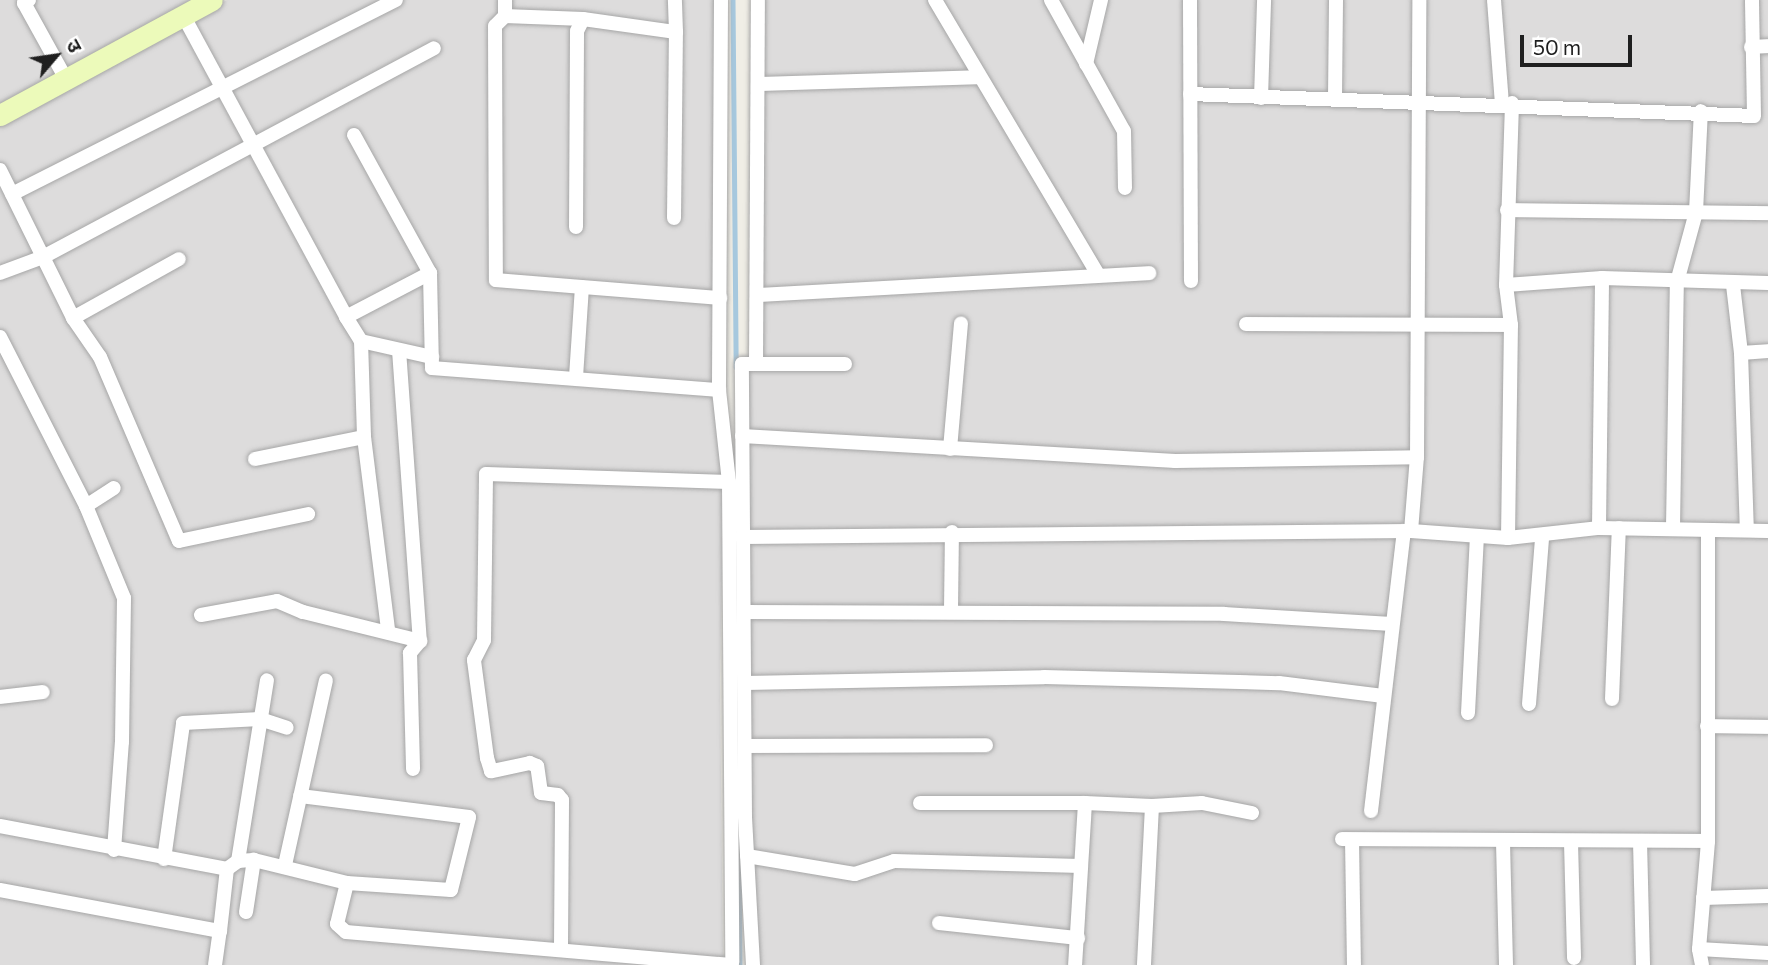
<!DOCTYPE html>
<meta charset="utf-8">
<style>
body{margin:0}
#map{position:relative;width:1768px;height:965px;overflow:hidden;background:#f0eee6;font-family:Commissioner,"Noto Sans Devanagari",sans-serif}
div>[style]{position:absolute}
.residential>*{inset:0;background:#dddcdc}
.stream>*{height:4.5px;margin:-2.25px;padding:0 2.25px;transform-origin:2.25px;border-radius:2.25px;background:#a6c8de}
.roads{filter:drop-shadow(0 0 2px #a6a6a6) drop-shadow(0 0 2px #a6a6a6)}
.street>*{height:14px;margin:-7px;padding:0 7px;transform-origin:7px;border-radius:7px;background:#fff}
.secondary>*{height:21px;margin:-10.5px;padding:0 10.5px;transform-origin:10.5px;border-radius:10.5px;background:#ecfaba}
span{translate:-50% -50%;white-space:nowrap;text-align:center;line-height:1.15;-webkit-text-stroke:5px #fff;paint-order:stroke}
.north{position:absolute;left:21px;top:21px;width:70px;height:70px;-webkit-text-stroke:5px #fff;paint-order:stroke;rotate:61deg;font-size:19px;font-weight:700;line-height:28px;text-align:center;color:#1f1f1f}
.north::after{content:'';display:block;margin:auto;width:24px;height:32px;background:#1f1f1f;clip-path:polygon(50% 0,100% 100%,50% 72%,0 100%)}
.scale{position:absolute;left:1520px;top:35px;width:112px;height:32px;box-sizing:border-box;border:4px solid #1f1f1f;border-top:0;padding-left:9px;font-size:21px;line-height:24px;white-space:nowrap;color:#1f1f1f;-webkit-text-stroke:5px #fff;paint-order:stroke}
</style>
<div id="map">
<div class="residential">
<i style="clip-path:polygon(0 0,201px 0,0 109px)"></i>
<i style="clip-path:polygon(227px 0,722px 0,727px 308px,720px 678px,723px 965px,0 965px,0 122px)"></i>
<i style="clip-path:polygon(757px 0,1768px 0,1768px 965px,750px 965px,746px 432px,757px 220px)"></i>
</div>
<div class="stream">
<i style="left:733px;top:0;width:367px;rotate:89.5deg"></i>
<i style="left:739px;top:834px;width:131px;rotate:89.6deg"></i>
</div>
<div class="roads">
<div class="street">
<i style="left:29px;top:0;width:6px;rotate:149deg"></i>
<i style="left:24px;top:3px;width:87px;rotate:61.1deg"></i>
<i style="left:505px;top:0;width:16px;rotate:90deg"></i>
<i style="left:505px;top:16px;width:14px;rotate:135deg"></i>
<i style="left:495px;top:26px;width:254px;rotate:89.8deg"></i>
<i style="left:496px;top:280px;width:225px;rotate:4.6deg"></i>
<i style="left:721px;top:0;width:390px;rotate:90.3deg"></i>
<i style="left:719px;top:390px;width:93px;rotate:83.8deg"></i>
<i style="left:729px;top:482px;width:480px;rotate:89.6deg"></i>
<i style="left:935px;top:0;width:320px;rotate:59.3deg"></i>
<i style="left:1051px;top:0;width:150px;rotate:60.9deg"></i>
<i style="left:1124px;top:131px;width:57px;rotate:89deg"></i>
<i style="left:1190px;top:0;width:281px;rotate:89.8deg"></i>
<i style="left:1494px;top:0;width:103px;rotate:85.6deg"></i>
<i style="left:183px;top:15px;width:343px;rotate:61.6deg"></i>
<i style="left:346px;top:317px;width:95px;rotate:-27.6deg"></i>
<i style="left:430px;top:273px;width:95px;rotate:88.8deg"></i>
<i style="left:432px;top:368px;width:288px;rotate:4.4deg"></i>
<i style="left:505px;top:16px;width:78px;rotate:2.2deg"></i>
<i style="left:1751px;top:47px;width:17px;rotate:-3deg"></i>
<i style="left:1086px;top:64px;width:66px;rotate:-76.8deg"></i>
<i style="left:759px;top:84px;width:219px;rotate:-1.8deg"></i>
<i style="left:1190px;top:94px;width:564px;rotate:2.23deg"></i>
<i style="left:1754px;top:116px;width:116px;rotate:-91deg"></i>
<i style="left:1335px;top:97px;width:97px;rotate:-89.4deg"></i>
<i style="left:1261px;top:98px;width:98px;rotate:-88.2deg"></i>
<i style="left:354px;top:135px;width:158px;rotate:61.2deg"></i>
<i style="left:0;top:170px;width:165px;rotate:63.7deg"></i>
<i style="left:73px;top:318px;width:47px;rotate:55.3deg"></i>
<i style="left:100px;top:357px;width:200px;rotate:66.8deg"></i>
<i style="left:179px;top:541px;width:132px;rotate:-11.8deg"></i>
<i style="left:12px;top:194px;width:430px;rotate:-26.8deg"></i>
<i style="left:1507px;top:210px;width:261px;rotate:0.7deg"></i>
<i style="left:674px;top:218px;width:186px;rotate:-89.4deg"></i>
<i style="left:576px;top:227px;width:196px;rotate:-89.7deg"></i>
<i style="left:577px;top:31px;width:13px;rotate:-63deg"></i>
<i style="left:583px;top:19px;width:94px;rotate:8deg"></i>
<i style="left:676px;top:32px;width:32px;rotate:-92deg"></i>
<i style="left:0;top:273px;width:46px;rotate:-20.4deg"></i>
<i style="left:43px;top:257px;width:443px;rotate:-28.1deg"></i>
<i style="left:1506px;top:285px;width:96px;rotate:-4.2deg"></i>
<i style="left:1602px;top:278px;width:166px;rotate:1.7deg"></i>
<i style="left:1733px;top:285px;width:68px;rotate:83.3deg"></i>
<i style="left:1741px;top:353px;width:177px;rotate:88.1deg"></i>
<i style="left:757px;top:295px;width:393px;rotate:-3.2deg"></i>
<i style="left:346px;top:317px;width:28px;rotate:58deg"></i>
<i style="left:361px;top:341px;width:96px;rotate:88.2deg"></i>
<i style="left:364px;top:437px;width:195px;rotate:82.9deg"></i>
<i style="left:73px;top:318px;width:121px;rotate:-29.1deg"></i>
<i style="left:1246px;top:324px;width:265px;rotate:0.2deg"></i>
<i style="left:0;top:337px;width:190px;rotate:63deg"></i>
<i style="left:361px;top:341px;width:73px;rotate:12.7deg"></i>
<i style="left:399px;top:350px;width:292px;rotate:85.9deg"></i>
<i style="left:420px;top:641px;width:16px;rotate:130deg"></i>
<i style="left:410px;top:653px;width:116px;rotate:88.5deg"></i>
<i style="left:1741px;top:353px;width:27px;rotate:-4deg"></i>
<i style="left:756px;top:364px;width:364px;rotate:-89.7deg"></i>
<i style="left:576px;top:377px;width:90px;rotate:-86.2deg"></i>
<i style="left:742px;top:436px;width:434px;rotate:3.3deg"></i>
<i style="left:1175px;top:461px;width:242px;rotate:-0.9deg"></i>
<i style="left:950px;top:449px;width:126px;rotate:-85deg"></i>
<i style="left:255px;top:459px;width:111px;rotate:-11.4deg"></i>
<i style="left:1599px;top:528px;width:250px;rotate:-89.3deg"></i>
<i style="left:1673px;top:528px;width:246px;rotate:-89.1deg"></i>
<i style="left:1677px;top:282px;width:73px;rotate:-74.8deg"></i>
<i style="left:1696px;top:212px;width:101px;rotate:-87.2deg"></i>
<i style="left:1411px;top:531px;width:74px;rotate:-85.4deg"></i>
<i style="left:1417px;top:457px;width:457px;rotate:-89.7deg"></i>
<i style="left:742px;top:537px;width:669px;rotate:-0.51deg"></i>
<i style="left:1411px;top:531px;width:97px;rotate:4.1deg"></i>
<i style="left:1508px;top:538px;width:92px;rotate:-6.3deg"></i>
<i style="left:1599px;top:528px;width:169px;rotate:1deg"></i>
<i style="left:1508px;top:538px;width:213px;rotate:-89.2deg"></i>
<i style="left:1511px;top:325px;width:40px;rotate:-97.1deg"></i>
<i style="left:1506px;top:285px;width:182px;rotate:-88.1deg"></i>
<i style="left:951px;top:610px;width:78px;rotate:-89.3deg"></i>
<i style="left:744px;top:612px;width:480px;rotate:0.2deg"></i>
<i style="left:1224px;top:614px;width:168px;rotate:3.4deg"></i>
<i style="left:201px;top:615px;width:77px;rotate:-10.4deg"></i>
<i style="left:277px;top:601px;width:28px;rotate:23deg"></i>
<i style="left:303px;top:612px;width:121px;rotate:13.9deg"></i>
<i style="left:745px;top:683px;width:299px;rotate:-1.1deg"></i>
<i style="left:1044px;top:677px;width:235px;rotate:1.5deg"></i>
<i style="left:1279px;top:683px;width:105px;rotate:7.1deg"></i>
<i style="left:0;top:697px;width:43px;rotate:-6.6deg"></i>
<i style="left:1612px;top:699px;width:171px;rotate:-87.7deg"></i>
<i style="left:1529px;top:704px;width:168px;rotate:-85.5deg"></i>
<i style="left:1468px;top:713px;width:177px;rotate:-87.1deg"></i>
<i style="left:1707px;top:726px;width:61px;rotate:0.9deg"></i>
<i style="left:747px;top:746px;width:239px;rotate:-0.2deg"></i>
<i style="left:920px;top:803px;width:165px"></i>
<i style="left:1085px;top:803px;width:162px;rotate:93.5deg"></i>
<i style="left:1085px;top:803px;width:67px;rotate:2.6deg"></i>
<i style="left:1152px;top:806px;width:159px;rotate:92.9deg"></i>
<i style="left:1152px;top:806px;width:50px;rotate:-3.4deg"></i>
<i style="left:1202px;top:803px;width:51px;rotate:11.3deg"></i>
<i style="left:1371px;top:811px;width:282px;rotate:-83.3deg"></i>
<i style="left:0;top:826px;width:231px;rotate:10.7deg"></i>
<i style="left:227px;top:869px;width:14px;rotate:-36deg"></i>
<i style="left:238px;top:861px;width:16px;rotate:-4deg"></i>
<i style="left:254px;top:860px;width:96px;rotate:13.9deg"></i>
<i style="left:347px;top:883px;width:104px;rotate:3.9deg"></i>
<i style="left:451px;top:890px;width:75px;rotate:-76.1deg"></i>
<i style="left:469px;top:817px;width:170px;rotate:-172.9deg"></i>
<i style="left:1342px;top:839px;width:366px;rotate:0.3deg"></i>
<i style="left:1708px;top:841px;width:311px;rotate:-90deg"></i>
<i style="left:1352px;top:840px;width:125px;rotate:89.1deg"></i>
<i style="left:1640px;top:841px;width:124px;rotate:88.6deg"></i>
<i style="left:1503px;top:842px;width:123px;rotate:88.6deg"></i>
<i style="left:1571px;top:842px;width:116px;rotate:88.5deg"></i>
<i style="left:114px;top:850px;width:108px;rotate:-85.8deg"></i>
<i style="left:122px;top:742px;width:144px;rotate:-89.2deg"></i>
<i style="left:124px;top:598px;width:100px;rotate:-112.4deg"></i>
<i style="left:86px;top:506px;width:33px;rotate:-33deg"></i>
<i style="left:747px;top:856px;width:109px;rotate:9.5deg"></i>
<i style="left:855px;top:874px;width:41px;rotate:-18.4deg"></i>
<i style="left:894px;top:861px;width:187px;rotate:1.5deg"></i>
<i style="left:164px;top:859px;width:137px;rotate:-82deg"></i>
<i style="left:183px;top:723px;width:77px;rotate:-3deg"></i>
<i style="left:260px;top:719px;width:28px;rotate:18deg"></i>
<i style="left:238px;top:861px;width:183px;rotate:-80.9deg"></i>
<i style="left:285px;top:865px;width:189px;rotate:-77.5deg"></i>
<i style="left:347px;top:883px;width:42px;rotate:103.7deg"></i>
<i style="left:337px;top:924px;width:12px;rotate:42deg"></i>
<i style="left:346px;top:932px;width:387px;rotate:4.9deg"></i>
<i style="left:0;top:890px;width:224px;rotate:10.6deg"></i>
<i style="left:220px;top:931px;width:62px;rotate:-83.6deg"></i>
<i style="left:1703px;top:898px;width:65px;rotate:-1.8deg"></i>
<i style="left:246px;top:912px;width:53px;rotate:-81.3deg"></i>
<i style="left:939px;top:923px;width:140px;rotate:6.2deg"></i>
<i style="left:561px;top:947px;width:147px;rotate:-89.6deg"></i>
<i style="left:562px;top:800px;width:6px;rotate:-129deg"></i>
<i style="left:558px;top:795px;width:17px;rotate:-173deg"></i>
<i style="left:541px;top:793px;width:27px;rotate:-98deg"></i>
<i style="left:537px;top:766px;width:8px;rotate:-157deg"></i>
<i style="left:530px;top:763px;width:40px;rotate:168deg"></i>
<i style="left:491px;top:771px;width:14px;rotate:-107deg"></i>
<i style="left:487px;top:758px;width:99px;rotate:-97.6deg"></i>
<i style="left:474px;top:660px;width:22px;rotate:-63deg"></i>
<i style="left:484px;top:640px;width:166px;rotate:-89.3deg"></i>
<i style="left:486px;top:474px;width:243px;rotate:1.9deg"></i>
<i style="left:1699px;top:949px;width:69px;rotate:3.3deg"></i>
<i style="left:215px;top:965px;width:34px;rotate:-82deg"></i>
<i style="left:753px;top:965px;width:149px;rotate:-93.1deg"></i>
<i style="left:745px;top:816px;width:452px;rotate:-90.4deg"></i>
<i style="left:742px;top:364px;width:103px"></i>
<i style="left:1702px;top:965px;width:16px;rotate:-101deg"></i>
<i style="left:1699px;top:949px;width:108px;rotate:-85.2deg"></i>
</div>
<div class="secondary">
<i style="left:0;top:115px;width:241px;rotate:-28.5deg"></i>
</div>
</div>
<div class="north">उ</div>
<div class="scale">50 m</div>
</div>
